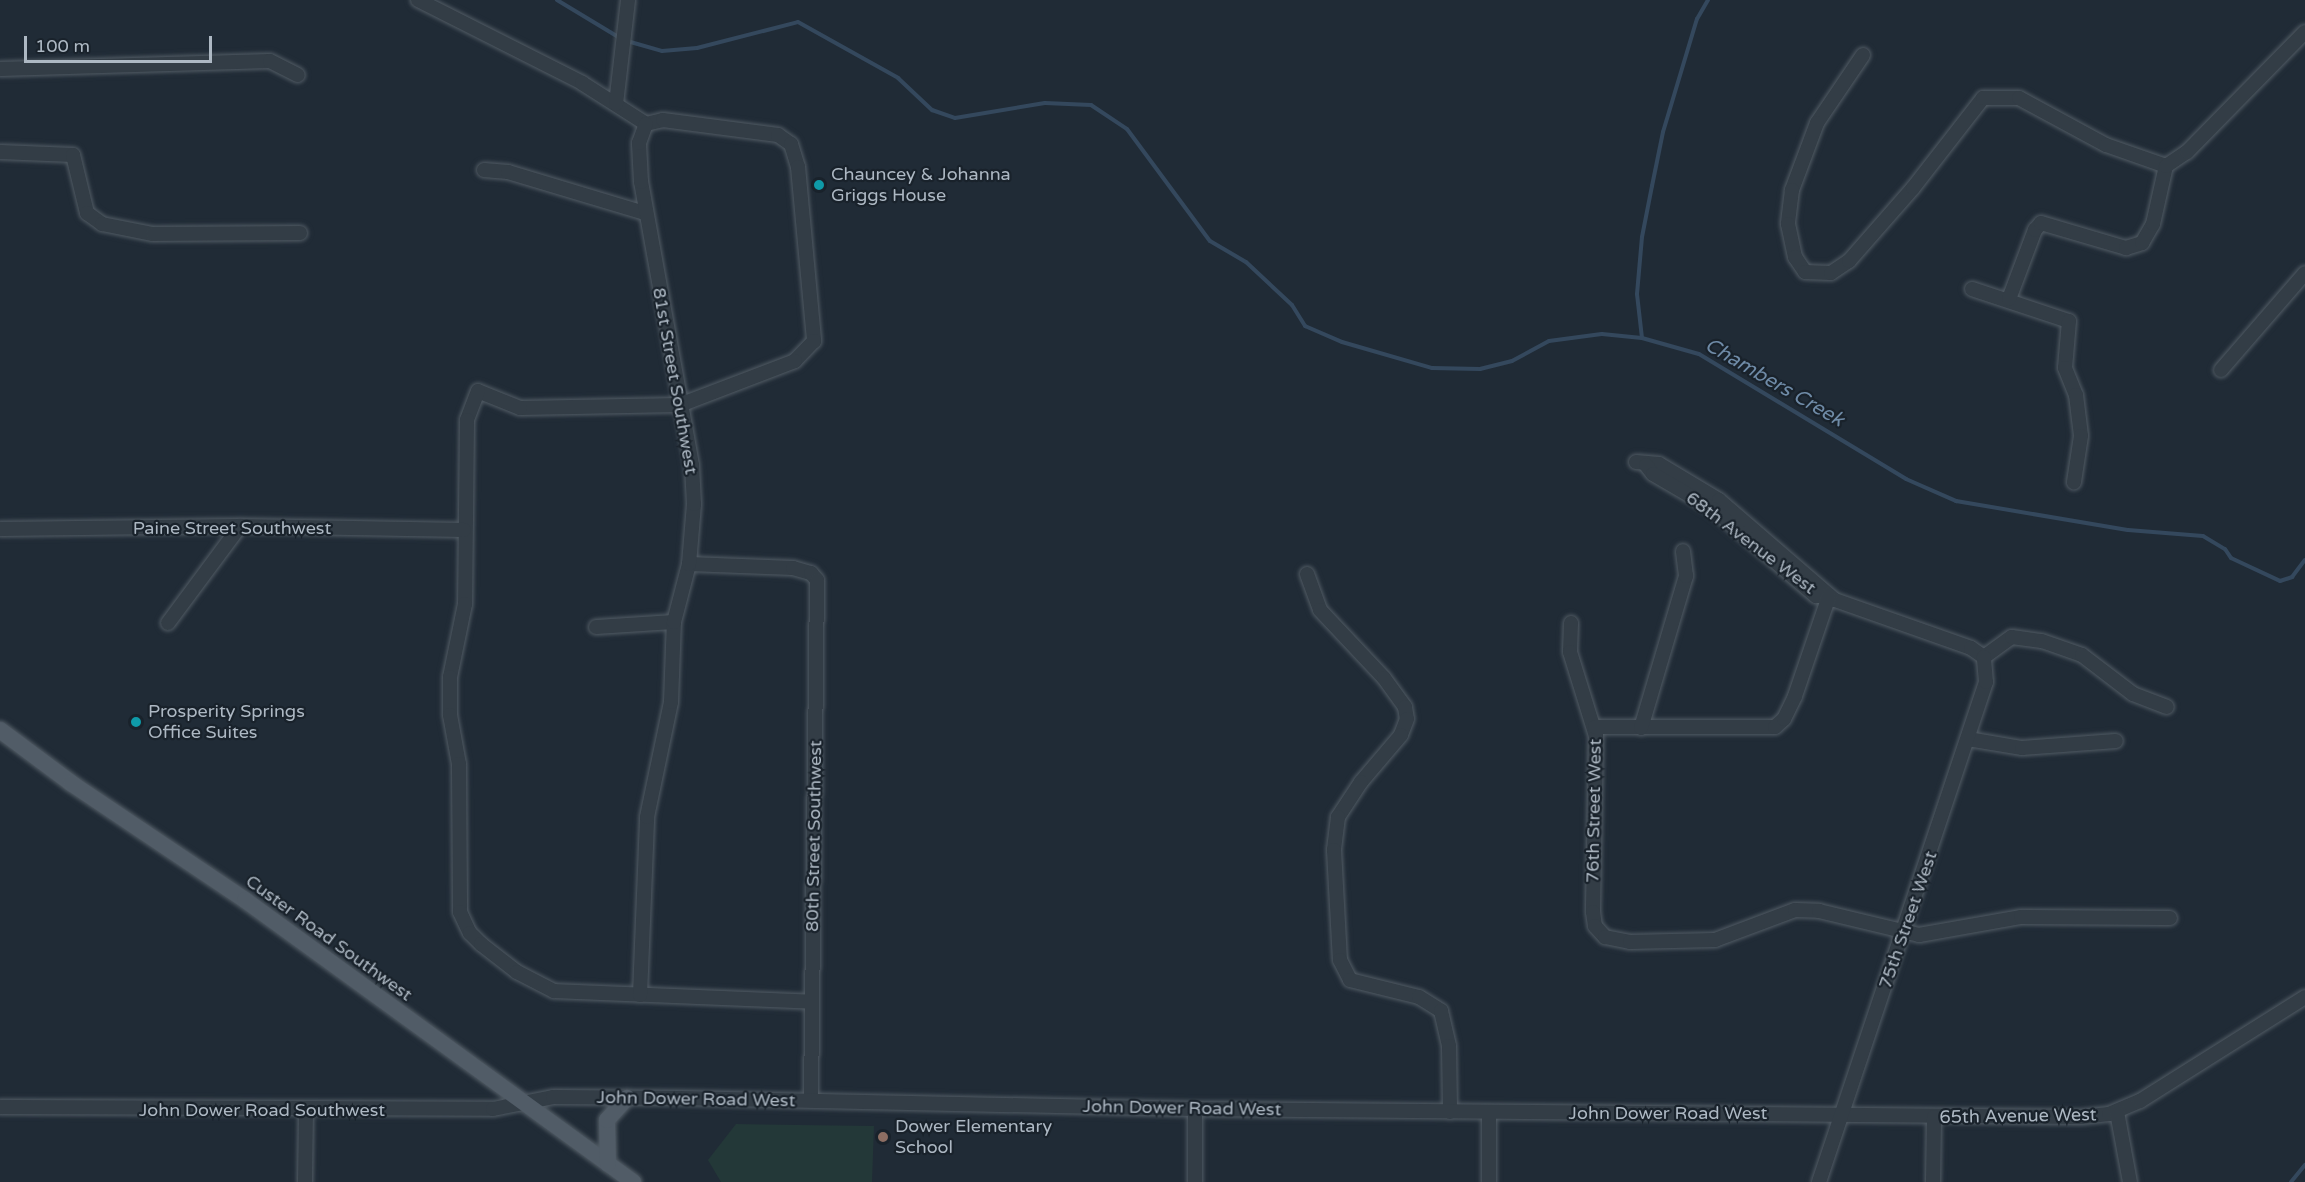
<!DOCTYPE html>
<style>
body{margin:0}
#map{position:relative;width:2305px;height:1182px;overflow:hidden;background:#202b36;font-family:"Varela Round",sans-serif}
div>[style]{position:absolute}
.green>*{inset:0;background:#233838}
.stream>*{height:4px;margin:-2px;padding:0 2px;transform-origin:2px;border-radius:2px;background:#34485d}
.roads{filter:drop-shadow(0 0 2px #515b64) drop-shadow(0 0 2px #515b64)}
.minor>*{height:14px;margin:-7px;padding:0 7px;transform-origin:7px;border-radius:7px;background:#333d46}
.major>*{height:16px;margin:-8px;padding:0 8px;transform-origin:8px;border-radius:8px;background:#515c67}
.dots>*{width:16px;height:16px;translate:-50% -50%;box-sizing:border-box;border:3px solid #19222b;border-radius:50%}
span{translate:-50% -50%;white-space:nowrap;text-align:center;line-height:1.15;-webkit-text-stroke:4.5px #19222b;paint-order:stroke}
.poi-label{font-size:18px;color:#adb8c3}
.left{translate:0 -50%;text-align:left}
.street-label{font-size:18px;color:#adb8c3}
.water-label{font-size:20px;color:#6f8ba7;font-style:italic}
.scale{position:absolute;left:24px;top:36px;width:188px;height:27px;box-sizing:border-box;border:3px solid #adb8c3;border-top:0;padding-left:8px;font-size:18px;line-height:21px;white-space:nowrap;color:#adb8c3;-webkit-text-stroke:4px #19222b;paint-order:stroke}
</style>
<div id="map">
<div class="green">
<i style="clip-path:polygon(736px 1124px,874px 1126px,872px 1182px,721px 1182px,708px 1160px)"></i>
</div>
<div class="stream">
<i style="left:557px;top:0;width:74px;rotate:31.1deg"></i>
<i style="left:627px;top:41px;width:36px;rotate:16deg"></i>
<i style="left:662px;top:51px;width:35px;rotate:-5deg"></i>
<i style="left:697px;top:48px;width:104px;rotate:-14.4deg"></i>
<i style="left:798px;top:22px;width:115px;rotate:29.2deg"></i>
<i style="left:898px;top:78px;width:47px;rotate:43.3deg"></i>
<i style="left:932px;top:110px;width:24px;rotate:19deg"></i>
<i style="left:955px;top:118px;width:91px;rotate:-9.5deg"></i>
<i style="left:1045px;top:103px;width:46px;rotate:2.5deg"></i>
<i style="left:1091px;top:105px;width:43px;rotate:33.7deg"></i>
<i style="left:1127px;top:129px;width:139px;rotate:53.5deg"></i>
<i style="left:1210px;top:241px;width:42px;rotate:30.3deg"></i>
<i style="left:1246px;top:262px;width:63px;rotate:43.1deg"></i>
<i style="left:1292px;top:305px;width:25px;rotate:58deg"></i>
<i style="left:1305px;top:326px;width:40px;rotate:23.4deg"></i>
<i style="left:1342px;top:342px;width:94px;rotate:16.1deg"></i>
<i style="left:1432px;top:368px;width:48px;rotate:1.2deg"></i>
<i style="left:1480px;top:369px;width:33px;rotate:-14deg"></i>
<i style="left:1512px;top:361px;width:42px;rotate:-28.4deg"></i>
<i style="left:1549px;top:341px;width:53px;rotate:-7.5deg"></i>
<i style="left:1602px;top:334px;width:40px;rotate:5.7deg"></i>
<i style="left:1642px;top:338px;width:59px;rotate:15.7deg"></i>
<i style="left:1699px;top:354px;width:242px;rotate:31.1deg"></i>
<i style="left:1906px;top:479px;width:55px;rotate:23.7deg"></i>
<i style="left:1956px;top:501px;width:174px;rotate:9.6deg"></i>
<i style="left:2128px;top:530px;width:75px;rotate:4.6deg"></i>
<i style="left:2203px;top:536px;width:26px;rotate:31deg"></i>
<i style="left:2225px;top:549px;width:11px;rotate:56deg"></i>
<i style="left:2231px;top:558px;width:54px;rotate:25.1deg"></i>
<i style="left:2280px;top:581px;width:13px;rotate:-18deg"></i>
<i style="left:2292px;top:577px;width:21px;rotate:-53deg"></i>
<i style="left:1642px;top:338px;width:44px;rotate:-96.5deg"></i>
<i style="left:1637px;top:294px;width:57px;rotate:-85deg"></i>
<i style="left:1642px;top:237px;width:52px;rotate:-78.9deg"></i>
<i style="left:1652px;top:186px;width:55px;rotate:-78.5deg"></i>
<i style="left:1663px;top:132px;width:118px;rotate:-73.3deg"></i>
<i style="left:1697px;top:19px;width:22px;rotate:-60deg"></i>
<i style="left:2291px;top:1182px;width:22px;rotate:-51deg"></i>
</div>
<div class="roads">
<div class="minor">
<i style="left:418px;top:0;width:184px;rotate:26.8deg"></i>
<i style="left:582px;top:83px;width:76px;rotate:32.6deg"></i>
<i style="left:1863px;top:55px;width:82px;rotate:124.1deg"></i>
<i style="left:1817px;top:123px;width:72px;rotate:110.5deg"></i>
<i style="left:1792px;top:190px;width:34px;rotate:97deg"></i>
<i style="left:1788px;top:224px;width:34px;rotate:78deg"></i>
<i style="left:1795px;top:257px;width:18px;rotate:56deg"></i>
<i style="left:1805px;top:272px;width:26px;rotate:2deg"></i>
<i style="left:1831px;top:273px;width:22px;rotate:-34deg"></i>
<i style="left:1849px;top:261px;width:97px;rotate:-48.8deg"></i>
<i style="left:1913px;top:188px;width:114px;rotate:-52.1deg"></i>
<i style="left:1983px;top:98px;width:36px"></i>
<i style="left:2019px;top:98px;width:99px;rotate:28.4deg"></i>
<i style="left:2106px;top:145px;width:64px;rotate:19.3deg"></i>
<i style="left:0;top:69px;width:270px;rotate:-1.7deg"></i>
<i style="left:270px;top:61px;width:31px;rotate:27deg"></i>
<i style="left:616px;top:104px;width:105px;rotate:-83.4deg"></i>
<i style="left:646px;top:124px;width:17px;rotate:-13deg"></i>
<i style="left:663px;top:120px;width:116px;rotate:7.4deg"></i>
<i style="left:778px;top:135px;width:16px;rotate:35deg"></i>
<i style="left:791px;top:144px;width:24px;rotate:73deg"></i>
<i style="left:798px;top:167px;width:175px;rotate:84.7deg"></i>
<i style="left:814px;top:341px;width:28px;rotate:134deg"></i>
<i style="left:795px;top:361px;width:123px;rotate:159.1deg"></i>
<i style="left:680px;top:405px;width:160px;rotate:178.9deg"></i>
<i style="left:520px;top:408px;width:45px;rotate:-158deg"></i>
<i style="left:478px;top:391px;width:31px;rotate:111deg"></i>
<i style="left:467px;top:420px;width:184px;rotate:90.6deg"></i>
<i style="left:465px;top:604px;width:75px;rotate:101.6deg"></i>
<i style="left:450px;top:677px;width:38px;rotate:90deg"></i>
<i style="left:450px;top:715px;width:50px;rotate:79.6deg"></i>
<i style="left:459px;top:764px;width:148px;rotate:89.6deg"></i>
<i style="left:460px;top:912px;width:23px;rotate:65deg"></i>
<i style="left:470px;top:933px;width:16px;rotate:45deg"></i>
<i style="left:481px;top:944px;width:46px;rotate:37.9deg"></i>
<i style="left:517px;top:972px;width:42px;rotate:27.2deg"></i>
<i style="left:554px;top:991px;width:258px;rotate:2.4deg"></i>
<i style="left:0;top:152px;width:73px;rotate:2.4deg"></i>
<i style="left:73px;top:155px;width:60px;rotate:76.4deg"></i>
<i style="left:87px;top:213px;width:19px;rotate:36deg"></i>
<i style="left:102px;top:224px;width:52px;rotate:11.1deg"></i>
<i style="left:153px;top:234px;width:147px;rotate:-0.4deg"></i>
<i style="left:484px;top:170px;width:24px;rotate:5deg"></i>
<i style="left:508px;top:172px;width:143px;rotate:16.7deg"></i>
<i style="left:1972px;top:289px;width:102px;rotate:18.3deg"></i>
<i style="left:2069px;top:321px;width:47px;rotate:94.9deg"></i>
<i style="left:2065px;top:368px;width:29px;rotate:68deg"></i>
<i style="left:2076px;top:395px;width:41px;rotate:83deg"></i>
<i style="left:2081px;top:436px;width:47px;rotate:98.7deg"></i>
<i style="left:2009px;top:299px;width:74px;rotate:-69.4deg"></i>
<i style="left:2035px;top:230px;width:9px;rotate:-49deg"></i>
<i style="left:2041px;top:223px;width:89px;rotate:16.4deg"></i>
<i style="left:2126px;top:248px;width:17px;rotate:-17deg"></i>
<i style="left:2142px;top:243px;width:22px;rotate:-60deg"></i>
<i style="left:2153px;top:224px;width:59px;rotate:-77.4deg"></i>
<i style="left:2166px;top:166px;width:25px;rotate:-34deg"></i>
<i style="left:2187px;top:152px;width:168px;rotate:-45.5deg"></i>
<i style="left:2221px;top:370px;width:128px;rotate:-49.1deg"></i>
<i style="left:1636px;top:462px;width:23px;rotate:5deg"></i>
<i style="left:1659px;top:464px;width:70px;rotate:31deg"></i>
<i style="left:1719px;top:500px;width:153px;rotate:40.8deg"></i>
<i style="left:1835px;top:600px;width:144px;rotate:19.4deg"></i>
<i style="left:1971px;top:648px;width:16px;rotate:35deg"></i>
<i style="left:1646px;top:465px;width:11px;rotate:52deg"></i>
<i style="left:1653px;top:474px;width:69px;rotate:30.3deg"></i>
<i style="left:1713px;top:509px;width:135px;rotate:40.2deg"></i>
<i style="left:1816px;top:596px;width:13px"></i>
<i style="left:0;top:529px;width:240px;rotate:-0.7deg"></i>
<i style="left:240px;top:526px;width:224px;rotate:1deg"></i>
<i style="left:689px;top:564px;width:104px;rotate:2.2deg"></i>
<i style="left:793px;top:568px;width:19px;rotate:16deg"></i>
<i style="left:811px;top:573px;width:9px;rotate:49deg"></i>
<i style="left:817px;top:580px;width:520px;rotate:90.66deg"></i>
<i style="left:1307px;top:574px;width:38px;rotate:70deg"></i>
<i style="left:1320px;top:610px;width:93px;rotate:46.7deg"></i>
<i style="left:1384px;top:678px;width:36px;rotate:54deg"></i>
<i style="left:1405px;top:707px;width:12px;rotate:81deg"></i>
<i style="left:1407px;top:719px;width:17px;rotate:111deg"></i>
<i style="left:1401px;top:735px;width:62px;rotate:130.4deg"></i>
<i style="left:1361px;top:782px;width:42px;rotate:123.3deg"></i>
<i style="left:1338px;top:817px;width:33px;rotate:97deg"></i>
<i style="left:1334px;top:850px;width:110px;rotate:86.9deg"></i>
<i style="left:1340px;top:960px;width:22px;rotate:63deg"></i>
<i style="left:1350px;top:980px;width:71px;rotate:13.8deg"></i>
<i style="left:1419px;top:997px;width:26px;rotate:32deg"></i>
<i style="left:1441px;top:1011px;width:36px;rotate:77deg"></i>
<i style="left:1449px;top:1046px;width:66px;rotate:89.1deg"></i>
<i style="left:168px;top:623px;width:121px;rotate:-53.4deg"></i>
<i style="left:1571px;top:623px;width:29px;rotate:92deg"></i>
<i style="left:1570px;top:652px;width:88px;rotate:72.8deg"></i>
<i style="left:1596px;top:736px;width:176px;rotate:91deg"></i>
<i style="left:1593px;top:912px;width:14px;rotate:82deg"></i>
<i style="left:1595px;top:926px;width:15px;rotate:48deg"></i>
<i style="left:1605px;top:937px;width:25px;rotate:11deg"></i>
<i style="left:1630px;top:942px;width:85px;rotate:-1.3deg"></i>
<i style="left:1715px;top:940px;width:85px;rotate:-20.6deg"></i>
<i style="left:1795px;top:910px;width:24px;rotate:2deg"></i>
<i style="left:1819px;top:911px;width:103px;rotate:13.5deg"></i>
<i style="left:1919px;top:935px;width:104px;rotate:-10deg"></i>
<i style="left:2021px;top:917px;width:149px;rotate:0.4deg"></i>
<i style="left:596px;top:627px;width:78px;rotate:-3.7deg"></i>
<i style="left:1984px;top:657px;width:34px;rotate:-36deg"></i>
<i style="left:2012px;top:637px;width:30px;rotate:8deg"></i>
<i style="left:2042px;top:641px;width:42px;rotate:19.3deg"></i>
<i style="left:2082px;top:655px;width:64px;rotate:37.4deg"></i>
<i style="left:2133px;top:694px;width:36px;rotate:21deg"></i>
<i style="left:1595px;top:727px;width:180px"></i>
<i style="left:1775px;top:727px;width:12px;rotate:-42deg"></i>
<i style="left:1784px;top:719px;width:25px;rotate:-64deg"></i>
<i style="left:1795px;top:696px;width:106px;rotate:-71.2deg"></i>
<i style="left:1641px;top:728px;width:159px;rotate:-73.5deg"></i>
<i style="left:1686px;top:576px;width:25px;rotate:-97deg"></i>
<i style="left:1968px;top:739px;width:55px;rotate:9.5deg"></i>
<i style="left:2022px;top:748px;width:94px;rotate:-4.3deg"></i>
<i style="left:640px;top:995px;width:178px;rotate:-87.7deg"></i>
<i style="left:647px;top:817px;width:117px;rotate:-78.2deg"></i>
<i style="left:671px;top:702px;width:80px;rotate:-87.9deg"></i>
<i style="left:674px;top:622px;width:60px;rotate:-75.5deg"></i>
<i style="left:689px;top:564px;width:60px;rotate:-85.2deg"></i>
<i style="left:694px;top:504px;width:39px;rotate:-93deg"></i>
<i style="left:692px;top:465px;width:288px;rotate:-100.2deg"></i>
<i style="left:641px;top:182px;width:39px;rotate:-93deg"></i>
<i style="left:639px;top:143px;width:20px;rotate:-70deg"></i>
<i style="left:0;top:1107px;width:493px;rotate:0.2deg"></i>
<i style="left:493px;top:1109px;width:61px;rotate:-11.3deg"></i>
<i style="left:553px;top:1097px;width:126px;rotate:0.5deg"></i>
<i style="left:679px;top:1098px;width:516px;rotate:1.22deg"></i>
<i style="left:1195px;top:1109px;width:886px;rotate:0.52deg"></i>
<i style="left:2081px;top:1117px;width:28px;rotate:-6deg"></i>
<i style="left:2109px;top:1114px;width:34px;rotate:-23deg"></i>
<i style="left:2140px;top:1101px;width:195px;rotate:-32.2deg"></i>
<i style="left:1195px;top:1109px;width:73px;rotate:90deg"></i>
<i style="left:2117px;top:1112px;width:71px;rotate:79.5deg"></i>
<i style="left:305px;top:1182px;width:72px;rotate:-89.2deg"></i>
<i style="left:1489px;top:1182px;width:70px;rotate:-90deg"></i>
<i style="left:1819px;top:1182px;width:527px;rotate:-71.53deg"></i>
<i style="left:1986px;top:682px;width:25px;rotate:-95deg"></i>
<i style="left:1933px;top:1182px;width:65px;rotate:-89.1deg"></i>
</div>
<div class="major">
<i style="left:0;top:730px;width:89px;rotate:36.7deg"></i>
<i style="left:71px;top:783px;width:210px;rotate:33.9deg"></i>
<i style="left:245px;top:900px;width:480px;rotate:36deg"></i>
<i style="left:608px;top:1164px;width:44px;rotate:-91.3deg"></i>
<i style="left:607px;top:1120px;width:30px;rotate:-48deg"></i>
</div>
</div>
<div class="dots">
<i style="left:819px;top:185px;background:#0f9aa8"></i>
<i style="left:136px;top:722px;background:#0f9aa8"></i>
<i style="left:883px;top:1137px;background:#8d6e63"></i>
</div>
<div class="poi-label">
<span class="left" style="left:831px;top:185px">Chauncey &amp; Johanna<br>Griggs House</span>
<span class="left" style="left:148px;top:722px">Prosperity Springs<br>Office Suites</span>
<span class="left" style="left:895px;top:1137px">Dower Elementary<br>School</span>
</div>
<div class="street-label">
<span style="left:675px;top:381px;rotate:80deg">81st Street Southwest</span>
<span style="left:232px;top:528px">Paine Street Southwest</span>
<span style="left:1751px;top:543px;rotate:37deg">68th Avenue West</span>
<span style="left:1594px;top:811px;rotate:-89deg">76th Street West</span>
<span style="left:814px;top:836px;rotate:-89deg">80th Street Southwest</span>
<span style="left:1908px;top:920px;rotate:-71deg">75th Street West</span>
<span style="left:329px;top:938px;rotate:36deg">Custer Road Southwest</span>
<span style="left:696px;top:1099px;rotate:1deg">John Dower Road West</span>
<span style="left:1182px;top:1108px;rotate:1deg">John Dower Road West</span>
<span style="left:262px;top:1110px">John Dower Road Southwest</span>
<span style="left:1668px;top:1113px">John Dower Road West</span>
<span style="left:2018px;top:1116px;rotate:-1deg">65th Avenue West</span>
</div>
<div class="water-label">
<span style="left:1774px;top:383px;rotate:30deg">Chambers Creek</span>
</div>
<div class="scale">100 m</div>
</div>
